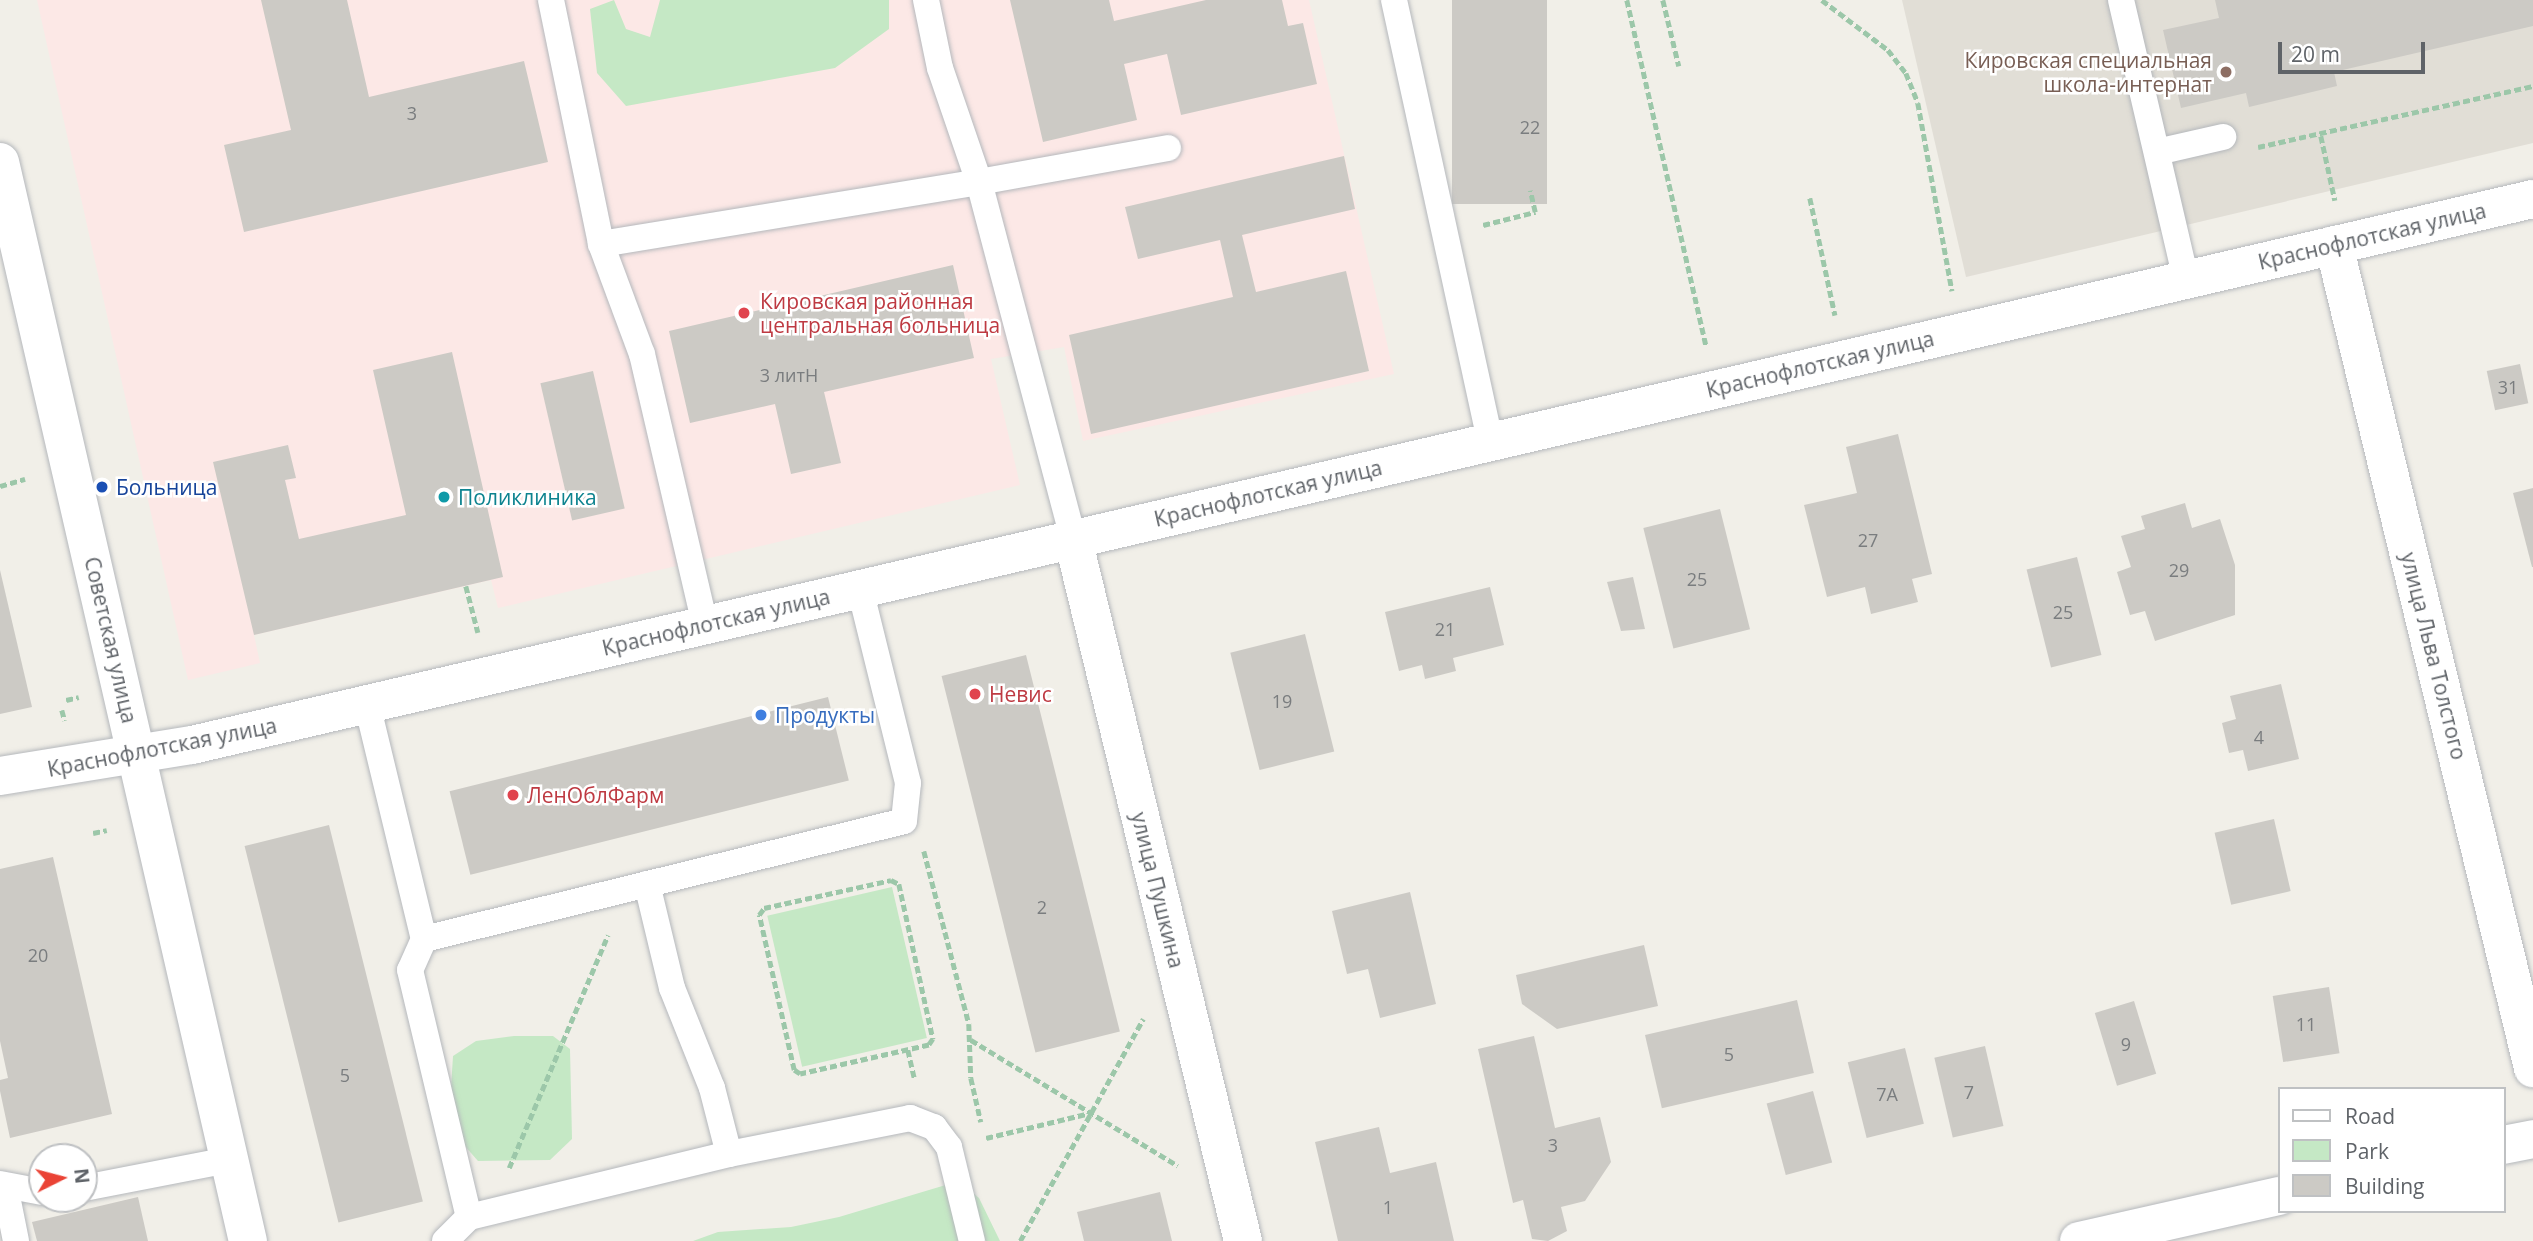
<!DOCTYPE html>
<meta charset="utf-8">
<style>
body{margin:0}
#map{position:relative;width:2533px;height:1241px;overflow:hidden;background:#f1efe8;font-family:"Open Sans",sans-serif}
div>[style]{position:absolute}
.education>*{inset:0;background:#e1ded6}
.medical>*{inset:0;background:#fce8e6}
.green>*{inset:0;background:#c5e8c5;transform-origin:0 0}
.building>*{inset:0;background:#cccac5;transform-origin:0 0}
.path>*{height:4.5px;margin-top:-2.25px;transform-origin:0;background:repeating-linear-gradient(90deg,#9cc7a9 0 7px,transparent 0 10.5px)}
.roads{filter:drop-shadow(0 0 2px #b5b8bc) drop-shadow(0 0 2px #b5b8bc)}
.service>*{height:26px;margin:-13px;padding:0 13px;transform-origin:13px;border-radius:13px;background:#fff}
.minor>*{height:38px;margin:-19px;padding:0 19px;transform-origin:19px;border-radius:19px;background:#fff}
.tertiary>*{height:38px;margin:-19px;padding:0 19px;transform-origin:19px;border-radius:19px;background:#fff}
.dots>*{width:19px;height:19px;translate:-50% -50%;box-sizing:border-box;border:4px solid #fff;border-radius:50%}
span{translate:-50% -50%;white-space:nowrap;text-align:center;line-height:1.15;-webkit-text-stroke:5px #fff;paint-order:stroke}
.number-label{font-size:18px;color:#7a7d7f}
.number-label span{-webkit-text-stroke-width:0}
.education-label{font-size:21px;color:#785e54}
.right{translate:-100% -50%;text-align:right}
.street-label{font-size:21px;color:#5f6368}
.health-label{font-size:21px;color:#be3a42}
.left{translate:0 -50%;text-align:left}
.transit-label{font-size:21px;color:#164399}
.culture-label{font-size:21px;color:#0d838f}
.shop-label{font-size:21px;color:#366cbe}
.legend{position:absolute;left:2278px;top:1087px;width:228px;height:126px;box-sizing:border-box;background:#fff;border:2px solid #bfc1c3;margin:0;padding:9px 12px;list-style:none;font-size:21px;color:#5f6368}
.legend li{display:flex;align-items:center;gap:14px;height:35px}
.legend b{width:35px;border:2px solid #bfc1c3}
.north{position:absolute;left:28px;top:1143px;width:70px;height:70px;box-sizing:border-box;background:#fff;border:2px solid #bfc1c3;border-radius:50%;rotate:84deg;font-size:19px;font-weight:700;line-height:28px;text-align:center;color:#5f6368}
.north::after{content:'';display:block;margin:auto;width:24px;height:32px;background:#ea4335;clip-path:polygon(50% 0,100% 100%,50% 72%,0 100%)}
.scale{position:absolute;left:2278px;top:42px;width:147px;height:32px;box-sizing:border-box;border:4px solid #5f6368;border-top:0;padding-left:9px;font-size:21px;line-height:24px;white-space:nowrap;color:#5f6368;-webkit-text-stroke:5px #fff;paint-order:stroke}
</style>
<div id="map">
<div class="education">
<i style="clip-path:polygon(1902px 0,2533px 0,2533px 143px,1966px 277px)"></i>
</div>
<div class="medical">
<i style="clip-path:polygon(37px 0,1309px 0,1394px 374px,1083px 441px,1064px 347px,991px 359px,1020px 485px,498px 608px,491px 580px,254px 635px,260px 663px,188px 680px)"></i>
</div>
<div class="green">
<i style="clip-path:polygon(614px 0,626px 29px,650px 37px,660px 0,889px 0,889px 29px,835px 68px,626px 106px,597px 73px,590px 9px)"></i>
<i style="left:892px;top:887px;width:155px;height:128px;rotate:77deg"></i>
<i style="clip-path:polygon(514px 1036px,553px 1036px,570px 1049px,572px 1139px,550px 1160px,478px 1161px,464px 1145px,451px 1089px,453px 1056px,476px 1041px)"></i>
<i style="clip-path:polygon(959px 1181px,979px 1198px,1000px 1241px,693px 1241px,718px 1232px,791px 1227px,839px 1217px)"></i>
</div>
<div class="building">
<i style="clip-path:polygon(261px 0,347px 0,369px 97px,524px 61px,548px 162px,244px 232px,224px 145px,291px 130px)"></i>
<i style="clip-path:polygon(1010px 0,1109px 0,1114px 21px,1206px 0,1282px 0,1288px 26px,1303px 23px,1317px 84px,1181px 115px,1167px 54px,1124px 64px,1137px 120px,1043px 142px)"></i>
<i style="left:1452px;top:0;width:95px;height:204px"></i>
<i style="clip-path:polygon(2215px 0,2533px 0,2533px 26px,2334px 72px,2337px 86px,2249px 107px,2246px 93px,2181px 108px,2163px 30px,2219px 18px)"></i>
<i style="clip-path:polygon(1344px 156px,1355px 209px,1242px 235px,1256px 292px,1346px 271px,1369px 371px,1091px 434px,1069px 335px,1233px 297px,1220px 240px,1138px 259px,1125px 207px)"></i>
<i style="clip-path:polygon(953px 265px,974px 358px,824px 392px,841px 463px,791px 474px,775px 404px,690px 423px,669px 331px)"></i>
<i style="clip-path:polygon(452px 352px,503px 577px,254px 635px,213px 462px,288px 445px,296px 478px,285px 480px,299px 539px,406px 515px,373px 370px)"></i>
<i style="left:2520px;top:364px;width:40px;height:34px;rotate:78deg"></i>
<i style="left:593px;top:371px;width:141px;height:54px;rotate:77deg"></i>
<i style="clip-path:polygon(1898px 434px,1932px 574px,1912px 579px,1918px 602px,1871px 614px,1865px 587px,1827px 597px,1804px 505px,1857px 493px,1846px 447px)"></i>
<i style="clip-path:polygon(2533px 488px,2533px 567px,2532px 567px,2513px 493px)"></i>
<i style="clip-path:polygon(2185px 503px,2192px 528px,2220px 519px,2235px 565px,2235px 615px,2155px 641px,2145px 611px,2130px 615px,2117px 572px,2131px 567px,2121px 536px,2145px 529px,2141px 516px)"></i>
<i style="left:1720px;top:509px;width:124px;height:79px;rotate:76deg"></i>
<i style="left:2077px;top:557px;width:101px;height:52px;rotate:76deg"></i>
<i style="clip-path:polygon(0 570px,32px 707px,0 714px)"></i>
<i style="clip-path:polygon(1633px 577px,1645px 629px,1621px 631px,1607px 582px)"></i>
<i style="clip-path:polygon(1490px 587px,1504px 645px,1453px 658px,1456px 671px,1425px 679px,1422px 665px,1399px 671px,1385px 612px)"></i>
<i style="left:1305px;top:634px;width:121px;height:77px;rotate:76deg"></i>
<i style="left:1026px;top:655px;width:388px;height:87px;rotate:76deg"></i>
<i style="clip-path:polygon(2281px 684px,2299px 759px,2248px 771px,2243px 750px,2229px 753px,2222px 723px,2236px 719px,2230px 696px)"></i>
<i style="left:828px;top:697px;width:86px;height:390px;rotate:76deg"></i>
<i style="left:2274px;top:819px;width:74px;height:61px;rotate:77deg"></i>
<i style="left:329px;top:825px;width:388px;height:87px;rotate:76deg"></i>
<i style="clip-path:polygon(53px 857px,112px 1114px,10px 1138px,0 1091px,0 1080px,8px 1078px,0 1041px,0 869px)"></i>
<i style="clip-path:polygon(1410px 892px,1436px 1004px,1380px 1018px,1368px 969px,1347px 974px,1332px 911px)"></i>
<i style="clip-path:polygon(1644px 945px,1658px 1006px,1557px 1029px,1522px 1004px,1516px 975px)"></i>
<i style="left:2329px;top:987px;width:67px;height:57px;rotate:81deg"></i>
<i style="left:1797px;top:1000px;width:75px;height:156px;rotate:77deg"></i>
<i style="left:2134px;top:1001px;width:76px;height:41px;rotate:73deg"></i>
<i style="clip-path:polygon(1534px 1036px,1555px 1128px,1600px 1117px,1611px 1162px,1585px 1201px,1561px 1207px,1567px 1231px,1548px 1241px,1532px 1239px,1523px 1200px,1513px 1203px,1478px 1049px)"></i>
<i style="left:1985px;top:1046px;width:82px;height:52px;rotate:77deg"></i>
<i style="left:1905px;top:1048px;width:78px;height:59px;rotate:76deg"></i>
<i style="left:1813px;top:1091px;width:74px;height:48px;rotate:75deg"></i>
<i style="clip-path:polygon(1379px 1127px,1390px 1173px,1436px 1162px,1454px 1241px,1338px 1241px,1315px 1142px)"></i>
<i style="clip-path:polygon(1160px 1192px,1172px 1241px,1084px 1241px,1077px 1212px)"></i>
<i style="clip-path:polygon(138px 1197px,148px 1241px,37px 1241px,32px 1222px)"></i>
</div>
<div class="path">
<i style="left:1627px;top:0;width:354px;rotate:77.1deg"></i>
<i style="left:1663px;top:0;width:68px;rotate:76.4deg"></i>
<i style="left:1822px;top:0;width:83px;rotate:37.1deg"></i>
<i style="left:1888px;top:50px;width:29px;rotate:52deg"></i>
<i style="left:1906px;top:73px;width:32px;rotate:68deg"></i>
<i style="left:1918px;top:103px;width:191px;rotate:79.7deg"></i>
<i style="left:2321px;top:136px;width:66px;rotate:77.7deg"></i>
<i style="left:2258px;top:147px;width:282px;rotate:-12.5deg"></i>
<i style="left:1810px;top:198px;width:120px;rotate:77.9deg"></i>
<i style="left:1483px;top:225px;width:54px;rotate:-14deg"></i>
<i style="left:1535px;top:212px;width:22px;rotate:-103deg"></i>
<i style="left:0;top:486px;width:26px;rotate:-16deg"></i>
<i style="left:466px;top:586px;width:48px;rotate:75.4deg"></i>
<i style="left:66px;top:700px;width:13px;rotate:-13deg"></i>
<i style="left:62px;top:710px;width:11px;rotate:75deg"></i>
<i style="left:93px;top:833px;width:14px;rotate:-12deg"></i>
<i style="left:924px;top:851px;width:179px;rotate:75.4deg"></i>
<i style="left:969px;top:1024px;width:54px;rotate:87.9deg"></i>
<i style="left:971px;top:1078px;width:45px;rotate:77.2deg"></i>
<i style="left:891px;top:880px;width:9px;rotate:27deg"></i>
<i style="left:899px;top:884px;width:159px;rotate:77.6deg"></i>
<i style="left:933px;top:1039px;width:7px;rotate:124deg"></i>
<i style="left:929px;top:1045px;width:132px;rotate:167.3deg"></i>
<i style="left:800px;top:1074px;width:7px;rotate:-146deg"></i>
<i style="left:794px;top:1070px;width:159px;rotate:-102.7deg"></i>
<i style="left:759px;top:915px;width:9px;rotate:-54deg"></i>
<i style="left:764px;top:908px;width:130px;rotate:-12.4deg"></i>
<i style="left:971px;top:1040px;width:242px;rotate:31.3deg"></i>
<i style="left:908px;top:1050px;width:31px;rotate:77deg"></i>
<i style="left:986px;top:1138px;width:107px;rotate:-13.5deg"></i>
<i style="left:509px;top:1168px;width:253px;rotate:-67deg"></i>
<i style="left:1020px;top:1241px;width:254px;rotate:-61deg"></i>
</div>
<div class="roads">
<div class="service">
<i style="left:551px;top:0;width:249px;rotate:78.4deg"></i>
<i style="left:601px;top:244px;width:383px;rotate:-9.3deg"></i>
<i style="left:979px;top:182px;width:369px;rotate:75.2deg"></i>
<i style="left:926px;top:0;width:69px;rotate:78.4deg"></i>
<i style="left:940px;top:68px;width:120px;rotate:71.1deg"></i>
<i style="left:979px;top:182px;width:192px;rotate:-10.2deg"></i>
<i style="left:1394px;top:0;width:451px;rotate:77.7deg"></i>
<i style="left:2121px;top:0;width:286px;rotate:76.9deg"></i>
<i style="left:2157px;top:152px;width:68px;rotate:-12.8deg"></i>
<i style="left:601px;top:244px;width:117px;rotate:69.6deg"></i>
<i style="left:642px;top:354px;width:278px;rotate:76.9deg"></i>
<i style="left:367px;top:704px;width:242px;rotate:76.4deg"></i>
<i style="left:424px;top:939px;width:34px;rotate:114deg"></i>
<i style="left:410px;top:970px;width:254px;rotate:76.6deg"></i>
<i style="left:647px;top:884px;width:107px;rotate:76.5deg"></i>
<i style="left:672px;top:988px;width:108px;rotate:68.2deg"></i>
<i style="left:712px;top:1088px;width:68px;rotate:75.6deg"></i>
<i style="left:424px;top:939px;width:494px;rotate:-13.8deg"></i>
<i style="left:904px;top:821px;width:38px;rotate:-84deg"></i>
<i style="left:908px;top:783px;width:200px;rotate:-103.9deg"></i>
<i style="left:0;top:1184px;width:43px;rotate:10.8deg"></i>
<i style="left:5px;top:1186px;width:56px;rotate:78.7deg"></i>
<i style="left:84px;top:1188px;width:147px;rotate:-11deg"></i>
<i style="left:445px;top:1241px;width:34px;rotate:-45deg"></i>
<i style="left:469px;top:1217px;width:268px;rotate:-13.6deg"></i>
<i style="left:729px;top:1154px;width:185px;rotate:-11.2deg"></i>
<i style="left:910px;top:1118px;width:26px;rotate:21deg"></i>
<i style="left:934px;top:1127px;width:25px;rotate:53deg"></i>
<i style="left:949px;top:1147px;width:97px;rotate:76.3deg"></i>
</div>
<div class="minor">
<i style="left:2334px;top:245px;width:847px;rotate:76.41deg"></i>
<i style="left:1073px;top:539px;width:722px;rotate:76.39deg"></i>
<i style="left:2503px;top:1145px;width:31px;rotate:-11deg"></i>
<i style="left:2079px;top:1241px;width:205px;rotate:-12.7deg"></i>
</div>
<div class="tertiary">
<i style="left:0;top:162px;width:1107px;rotate:77.06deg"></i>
<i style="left:0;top:776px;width:194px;rotate:-9.2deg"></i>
<i style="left:192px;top:745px;width:2404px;rotate:-13.13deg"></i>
</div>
</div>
<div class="dots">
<i style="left:2226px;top:72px;background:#8d6e63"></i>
<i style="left:744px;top:313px;background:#e0444e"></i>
<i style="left:102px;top:487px;background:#1a4fb4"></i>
<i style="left:444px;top:497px;background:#0f9aa8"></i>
<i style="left:975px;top:694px;background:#e0444e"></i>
<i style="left:761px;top:715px;background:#3f7fe0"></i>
<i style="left:513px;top:795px;background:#e0444e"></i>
</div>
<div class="number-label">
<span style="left:412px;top:113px">3</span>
<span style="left:1530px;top:127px">22</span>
<span style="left:789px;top:375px">3 литН</span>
<span style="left:2508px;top:387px">31</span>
<span style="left:1868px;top:540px">27</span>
<span style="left:2179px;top:570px">29</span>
<span style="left:1697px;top:579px">25</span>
<span style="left:2063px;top:612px">25</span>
<span style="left:1445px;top:629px">21</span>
<span style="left:1282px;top:701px">19</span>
<span style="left:2259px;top:737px">4</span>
<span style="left:1042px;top:907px">2</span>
<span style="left:38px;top:955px">20</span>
<span style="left:2306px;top:1024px">11</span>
<span style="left:2126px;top:1044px">9</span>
<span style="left:1729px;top:1054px">5</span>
<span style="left:345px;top:1075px">5</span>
<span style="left:1969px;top:1092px">7</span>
<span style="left:1887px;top:1094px">7А</span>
<span style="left:1553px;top:1145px">3</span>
<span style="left:1388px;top:1207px">1</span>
</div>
<div class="education-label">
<span class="right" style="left:2212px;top:72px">Кировская специальная<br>школа-интернат</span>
</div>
<div class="street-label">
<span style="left:2372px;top:236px;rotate:-13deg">Краснофлотская улица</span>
<span style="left:1820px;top:364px;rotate:-13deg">Краснофлотская улица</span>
<span style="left:1268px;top:493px;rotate:-13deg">Краснофлотская улица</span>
<span style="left:716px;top:622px;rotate:-13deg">Краснофлотская улица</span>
<span style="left:111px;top:640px;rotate:77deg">Советская улица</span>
<span style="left:2434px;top:656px;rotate:76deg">улица Льва Толстого</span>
<span style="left:162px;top:747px;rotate:-11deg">Краснофлотская улица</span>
<span style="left:1158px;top:890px;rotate:76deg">улица Пушкина</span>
</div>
<div class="health-label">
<span class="left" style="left:760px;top:313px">Кировская районная<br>центральная больница</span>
<span class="left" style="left:989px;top:694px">Невис</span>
<span class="left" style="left:527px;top:795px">ЛенОблФарм</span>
</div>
<div class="transit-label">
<span class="left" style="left:116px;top:487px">Больница</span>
</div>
<div class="culture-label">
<span class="left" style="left:458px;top:497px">Поликлиника</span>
</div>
<div class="shop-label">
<span class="left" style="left:775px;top:715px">Продукты</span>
</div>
<ul class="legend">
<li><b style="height:9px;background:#fff"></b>Road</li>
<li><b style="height:19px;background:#c5e8c5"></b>Park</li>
<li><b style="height:19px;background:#cccac5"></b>Building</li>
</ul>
<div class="north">N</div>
<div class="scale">20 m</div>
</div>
